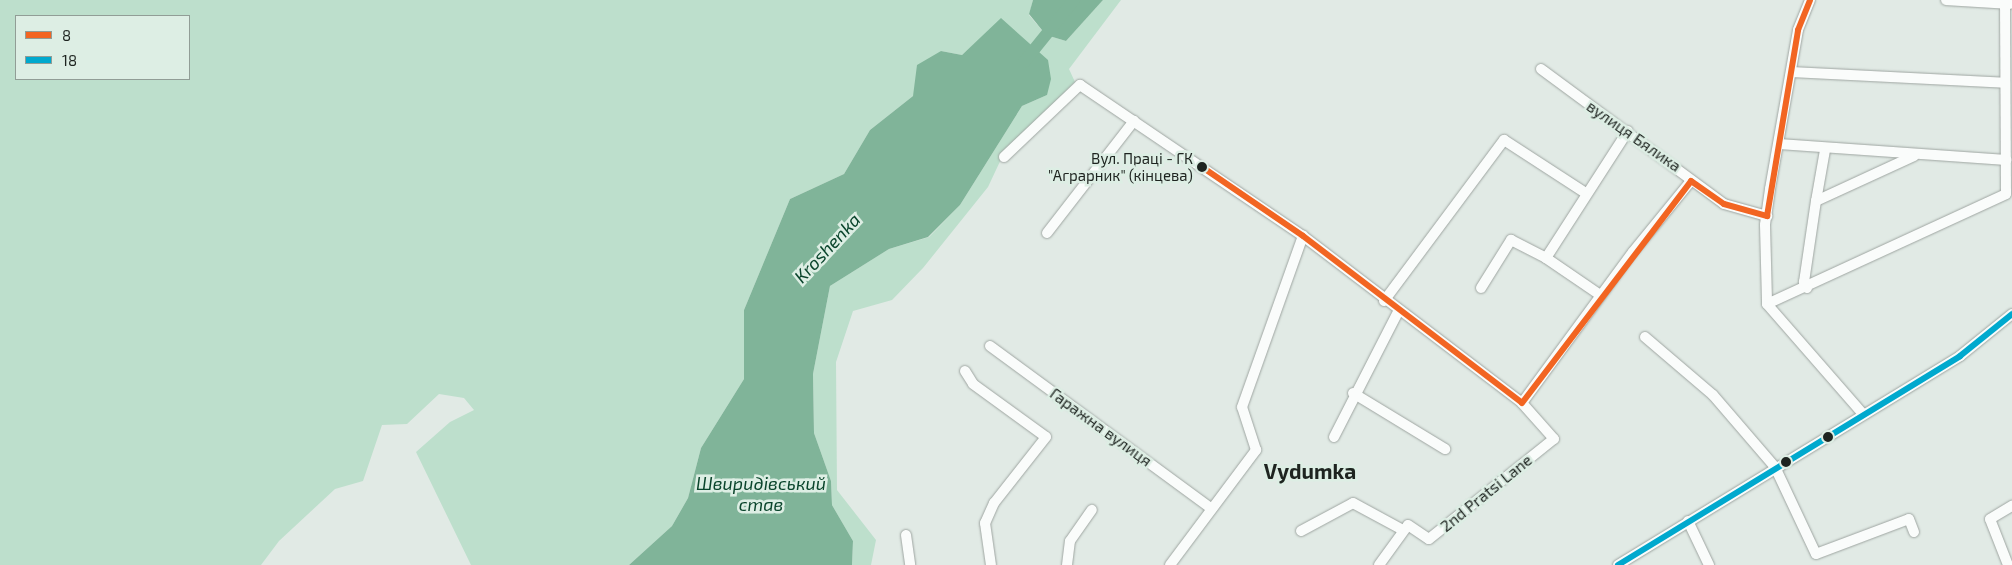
<!DOCTYPE html>
<meta charset="utf-8">
<style>
body{margin:0}
#map{position:relative;width:2012px;height:565px;overflow:hidden;background:#e1eae5;font-family:"Exo 2",sans-serif}
div>[style]{position:absolute}
.green>*{inset:0;background:#bddfcc}
.water>*{inset:0;background:#80b499}
.river>*{height:12px;margin:-6px;padding:0 6px;transform-origin:6px;border-radius:6px;background:#80b499}
.roads{filter:drop-shadow(0 0 1px #9ea5a1) drop-shadow(0 0 1px #9ea5a1)}
.minor>*{height:10px;margin:-5px;padding:0 5px;transform-origin:5px;border-radius:5px;background:#fafcfb}
.bus-1>*{height:6px;margin:-3px;padding:0 3px;transform-origin:3px;border-radius:3px;background:#f26522}
.bus-2>*{height:6px;margin:-3px;padding:0 3px;transform-origin:3px;border-radius:3px;background:#00a9ce}
.dots>*{width:14px;height:14px;translate:-50% -50%;box-sizing:border-box;border:2px solid #ddeee4;border-radius:50%}
span{translate:-50% -50%;white-space:nowrap;text-align:center;line-height:1.15;-webkit-text-stroke:5px #ddeee4;paint-order:stroke}
.bus-label{font-size:15px;color:#1e2420}
.right{translate:-100% -50%;text-align:right}
.street-label{font-size:16px;color:#1e2420}
.water-label{font-size:18px;color:#0a452c;font-style:italic}
.district-label{font-size:21px;color:#1e2420;font-weight:700}
.legend{position:absolute;left:15px;top:15px;width:175px;height:65px;box-sizing:border-box;background:#ddeee4;border:1px solid #919d96;margin:0;padding:6px 9px;list-style:none;font-size:15px;color:#1e2420}
.legend li{display:flex;align-items:center;gap:10px;height:25px}
.legend b{width:25px;border:1px solid #919d96}
</style>
<div id="map">
<div class="green">
<i style="clip-path:polygon(evenodd,0 0,1033px 0,1029px 15px,1046px 35px,1066px 41px,1103px 0,1121px 0,1069px 69px,1075px 82px,1003px 155px,988px 187px,923px 268px,892px 300px,853px 311px,836px 362px,837px 490px,876px 540px,871px 565px,852px 565px,853px 541px,832px 505px,831px 481px,814px 433px,813px 374px,830px 286px,889px 249px,929px 237px,960px 205px,1022px 106px,1047px 95px,1002px 19px,962px 55px,941px 51px,913px 96px,870px 130px,844px 174px,790px 199px,744px 310px,744px 379px,701px 448px,688px 498px,672px 526px,629px 565px,471px 565px,416px 452px,450px 422px,474px 410px,464px 398px,439px 394px,407px 424px,382px 425px,363px 481px,335px 489px,279px 541px,261px 565px,0 565px,0 0,16px 16px,189px 16px,189px 79px,16px 79px,16px 16px)"></i>
</div>
<div class="water">
<i style="clip-path:polygon(1033px 0,1103px 0,1066px 41px,1046px 35px,1029px 14px)"></i>
<i style="clip-path:polygon(1001px 18px,1048px 60px,1051px 79px,1047px 95px,1022px 106px,960px 205px,928px 237px,889px 249px,830px 286px,813px 374px,814px 433px,831px 481px,832px 505px,853px 541px,852px 565px,629px 565px,672px 526px,688px 498px,701px 448px,744px 379px,744px 310px,790px 199px,844px 174px,870px 130px,913px 96px,917px 65px,941px 51px,962px 55px)"></i>
</div>
<div class="river">
<i style="left:1024px;top:62px;width:80px;rotate:-51.1deg"></i>
</div>
<div class="roads">
<div class="minor">
<i style="left:1810px;top:0;width:32px;rotate:112deg"></i>
<i style="left:1798px;top:30px;width:161px;rotate:100deg"></i>
<i style="left:1770px;top:189px;width:36px;rotate:98deg"></i>
<i style="left:1765px;top:225px;width:79px;rotate:88.5deg"></i>
<i style="left:1767px;top:304px;width:146px;rotate:48.9deg"></i>
<i style="left:1946px;top:0;width:64px;rotate:3.6deg"></i>
<i style="left:1541px;top:69px;width:227px;rotate:36.4deg"></i>
<i style="left:1724px;top:204px;width:45px;rotate:15.6deg"></i>
<i style="left:1791px;top:72px;width:214px;rotate:2.9deg"></i>
<i style="left:1779px;top:144px;width:228px;rotate:4deg"></i>
<i style="left:1004px;top:157px;width:105px;rotate:-43.5deg"></i>
<i style="left:1080px;top:85px;width:269px;rotate:34.1deg"></i>
<i style="left:1303px;top:236px;width:275px;rotate:37.3deg"></i>
<i style="left:1522px;top:403px;width:187px;rotate:-53.7deg"></i>
<i style="left:1633px;top:252px;width:92px;rotate:-50.8deg"></i>
<i style="left:1816px;top:201px;width:52px;rotate:-80deg"></i>
<i style="left:1047px;top:233px;width:142px;rotate:-52.2deg"></i>
<i style="left:1546px;top:258px;width:151px;rotate:-57.2deg"></i>
<i style="left:1481px;top:288px;width:57px;rotate:-58deg"></i>
<i style="left:1511px;top:240px;width:39px;rotate:27deg"></i>
<i style="left:1546px;top:258px;width:65px;rotate:34.4deg"></i>
<i style="left:1807px;top:288px;width:7px;rotate:-117deg"></i>
<i style="left:1804px;top:282px;width:82px;rotate:-81.6deg"></i>
<i style="left:1816px;top:201px;width:108px;rotate:-24.7deg"></i>
<i style="left:1384px;top:301px;width:201px;rotate:-53.3deg"></i>
<i style="left:1504px;top:140px;width:95px;rotate:33deg"></i>
<i style="left:1767px;top:304px;width:263px;rotate:-24.7deg"></i>
<i style="left:2006px;top:194px;width:190px;rotate:-90.3deg"></i>
<i style="left:1645px;top:337px;width:89px;rotate:40.5deg"></i>
<i style="left:1713px;top:395px;width:95px;rotate:49.3deg"></i>
<i style="left:1775px;top:467px;width:96px;rotate:64.8deg"></i>
<i style="left:1816px;top:554px;width:99px;rotate:-20.6deg"></i>
<i style="left:1909px;top:519px;width:14px;rotate:69deg"></i>
<i style="left:990px;top:346px;width:275px;rotate:36.3deg"></i>
<i style="left:965px;top:371px;width:15px;rotate:58deg"></i>
<i style="left:973px;top:384px;width:90px;rotate:36deg"></i>
<i style="left:1046px;top:437px;width:84px;rotate:128.2deg"></i>
<i style="left:994px;top:503px;width:22px;rotate:114deg"></i>
<i style="left:985px;top:523px;width:42px;rotate:81.9deg"></i>
<i style="left:1353px;top:393px;width:108px;rotate:31.3deg"></i>
<i style="left:1334px;top:437px;width:140px;rotate:-62.9deg"></i>
<i style="left:1688px;top:521px;width:49px;rotate:64.5deg"></i>
<i style="left:1301px;top:531px;width:59px;rotate:-28.3deg"></i>
<i style="left:1353px;top:503px;width:57px;rotate:28.4deg"></i>
<i style="left:906px;top:535px;width:30px;rotate:82deg"></i>
<i style="left:1067px;top:565px;width:24px;rotate:-83deg"></i>
<i style="left:1070px;top:541px;width:38px;rotate:-55deg"></i>
<i style="left:1170px;top:565px;width:144px;rotate:-53.2deg"></i>
<i style="left:1256px;top:450px;width:45px;rotate:-108deg"></i>
<i style="left:1242px;top:407px;width:182px;rotate:-70.4deg"></i>
<i style="left:1379px;top:565px;width:49px;rotate:-54.1deg"></i>
<i style="left:1408px;top:525px;width:25px;rotate:34deg"></i>
<i style="left:1429px;top:539px;width:160px;rotate:-38.7deg"></i>
<i style="left:1554px;top:439px;width:48px;rotate:-131.6deg"></i>
<i style="left:1618px;top:565px;width:401px;rotate:-31.4deg"></i>
<i style="left:1960px;top:356px;width:67px;rotate:-38.9deg"></i>
<i style="left:2008px;top:565px;width:49px;rotate:-111.4deg"></i>
<i style="left:1990px;top:519px;width:26px;rotate:-31deg"></i>
</div>
</div>
<div class="bus-1">
<i style="left:1202px;top:167px;width:122px;rotate:34.3deg"></i>
<i style="left:1303px;top:236px;width:275px;rotate:37.3deg"></i>
<i style="left:1522px;top:403px;width:279px;rotate:-52.7deg"></i>
<i style="left:1691px;top:181px;width:40px;rotate:34.9deg"></i>
<i style="left:1724px;top:204px;width:45px;rotate:15.6deg"></i>
<i style="left:1767px;top:216px;width:189px;rotate:-80.5deg"></i>
<i style="left:1798px;top:30px;width:32px;rotate:-68deg"></i>
</div>
<div class="bus-2">
<i style="left:1618px;top:565px;width:401px;rotate:-31.4deg"></i>
<i style="left:1960px;top:356px;width:67px;rotate:-38.9deg"></i>
</div>
<div class="dots">
<i style="left:1202px;top:167px;background:#1e2420"></i>
<i style="left:1828px;top:437px;background:#1e2420"></i>
<i style="left:1786px;top:462px;background:#1e2420"></i>
</div>
<div class="bus-label">
<span class="right" style="left:1193px;top:167px">Вул. Праці - ГК<br>"Аграрник" (кінцева)</span>
</div>
<div class="street-label">
<span style="left:1634px;top:136px;rotate:35deg">вулиця Бялика</span>
<span style="left:1101px;top:427px;rotate:36deg">Гаражна вулиця</span>
<span style="left:1486px;top:493px;rotate:-39deg">2nd Pratsi Lane</span>
</div>
<div class="water-label">
<span style="left:827px;top:248px;rotate:-47deg">Kroshenka</span>
<span style="left:761px;top:494px">Швиридівський<br>став</span>
</div>
<div class="district-label">
<span style="left:1310px;top:471px">Vydumka</span>
</div>
<ul class="legend">
<li><b style="height:6px;background:#f26522"></b>8</li>
<li><b style="height:6px;background:#00a9ce"></b>18</li>
</ul>
</div>
